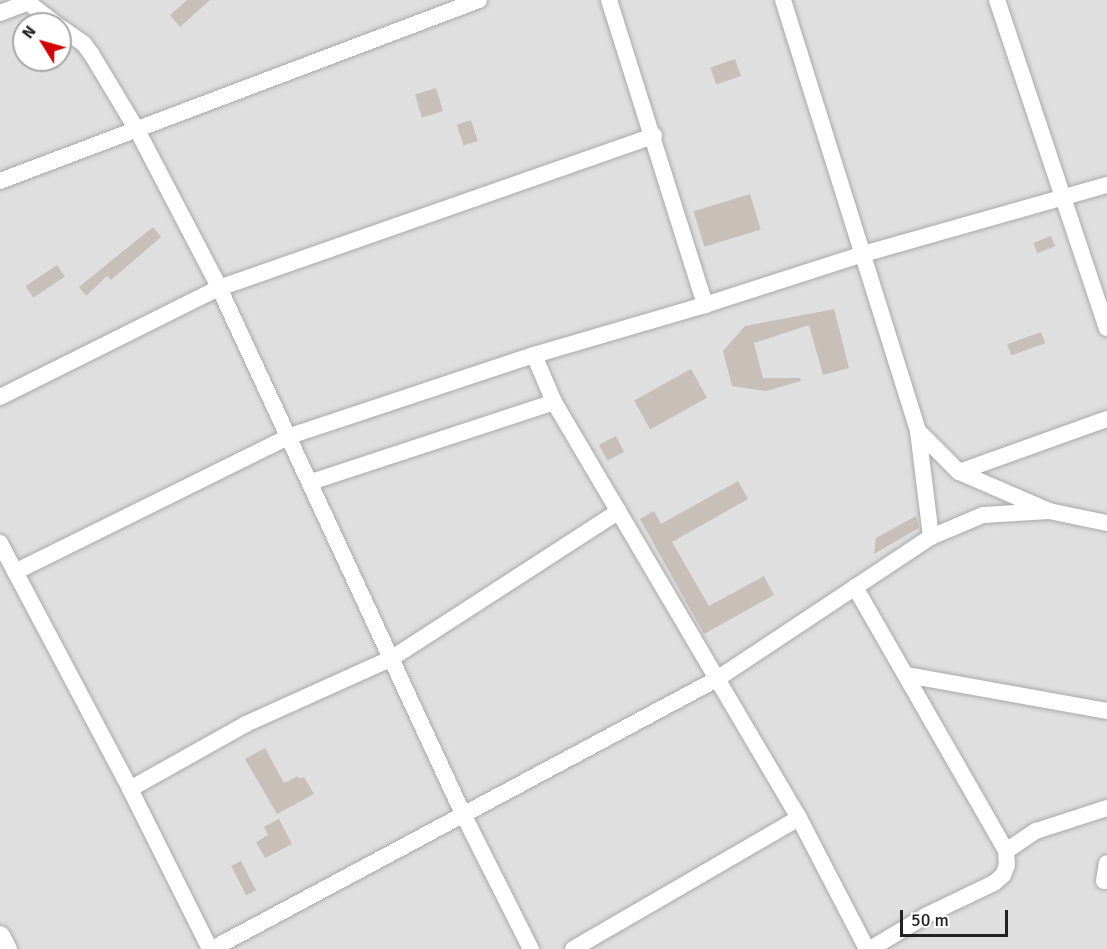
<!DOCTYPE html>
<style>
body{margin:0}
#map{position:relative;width:1107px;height:949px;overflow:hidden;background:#f2efe9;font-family:Signika,sans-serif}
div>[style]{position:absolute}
.residential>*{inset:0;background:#e0dfdf}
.building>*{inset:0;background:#c7bfb8;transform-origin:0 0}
.roads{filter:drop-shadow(0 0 2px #a9a9a9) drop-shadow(0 0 2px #a9a9a9)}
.minor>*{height:16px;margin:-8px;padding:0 8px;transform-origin:8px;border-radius:8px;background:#fff}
.tertiary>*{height:20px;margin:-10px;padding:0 10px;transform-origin:10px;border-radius:10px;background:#fff}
span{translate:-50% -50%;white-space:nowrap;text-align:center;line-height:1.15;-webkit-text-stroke:6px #fff;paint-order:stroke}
.north{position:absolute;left:12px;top:12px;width:60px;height:60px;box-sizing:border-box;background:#fff;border:2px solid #a7a7a7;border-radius:50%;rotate:307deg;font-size:16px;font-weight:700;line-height:24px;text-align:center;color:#222}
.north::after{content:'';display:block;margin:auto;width:21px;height:27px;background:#d40000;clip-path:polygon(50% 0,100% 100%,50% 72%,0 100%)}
.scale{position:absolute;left:900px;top:910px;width:108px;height:27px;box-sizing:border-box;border:3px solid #222;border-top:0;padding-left:8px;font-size:18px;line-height:21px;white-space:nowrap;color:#222;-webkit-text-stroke:4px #fff;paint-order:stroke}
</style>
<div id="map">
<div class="residential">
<i style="clip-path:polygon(evenodd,0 0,1107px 0,1107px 949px,0 949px,0 0,24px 24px,60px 24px,60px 60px,24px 60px,24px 24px)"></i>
</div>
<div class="building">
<i style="clip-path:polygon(187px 0,210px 0,180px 27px,170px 15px)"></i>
<i style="left:735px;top:59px;width:18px;height:26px;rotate:71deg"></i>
<i style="left:436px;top:88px;width:24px;height:22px;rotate:73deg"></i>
<i style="left:471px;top:120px;width:22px;height:15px;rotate:72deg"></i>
<i style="left:750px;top:194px;width:37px;height:59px;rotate:73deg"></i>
<i style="clip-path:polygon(153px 227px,161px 237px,111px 280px,107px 276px,86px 296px,79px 287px)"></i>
<i style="left:1051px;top:236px;width:11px;height:19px;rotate:68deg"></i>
<i style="left:57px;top:265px;width:14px;height:38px;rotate:56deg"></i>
<i style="clip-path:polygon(834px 309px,849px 368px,823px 375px,809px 325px,754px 343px,763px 378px,800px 378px,801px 381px,766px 391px,732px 386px,723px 351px,745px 326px)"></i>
<i style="left:1041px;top:332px;width:12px;height:36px;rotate:70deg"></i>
<i style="left:691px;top:369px;width:33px;height:65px;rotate:61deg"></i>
<i style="left:616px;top:436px;width:18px;height:19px;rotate:63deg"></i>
<i style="clip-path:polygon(738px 481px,748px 499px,672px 542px,709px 606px,764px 576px,774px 595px,704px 634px,640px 519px,654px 511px,661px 524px)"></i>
<i style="clip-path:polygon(916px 516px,919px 528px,874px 554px,876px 538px)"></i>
<i style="clip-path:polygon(265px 748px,284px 783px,298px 776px,299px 779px,304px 777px,314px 794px,277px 814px,245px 759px)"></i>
<i style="clip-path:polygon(279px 819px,292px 844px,265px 858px,256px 842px,268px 835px,264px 827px)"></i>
<i style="left:241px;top:861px;width:33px;height:11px;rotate:63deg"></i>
</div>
<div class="roads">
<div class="minor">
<i style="left:25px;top:0;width:39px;rotate:38deg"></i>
<i style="left:609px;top:0;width:320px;rotate:72.5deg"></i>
<i style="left:783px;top:0;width:452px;rotate:72.6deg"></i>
<i style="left:918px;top:431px;width:107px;rotate:83deg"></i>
<i style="left:997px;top:0;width:346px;rotate:71.5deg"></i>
<i style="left:0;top:13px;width:28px;rotate:-21deg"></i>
<i style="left:60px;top:27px;width:29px;rotate:35deg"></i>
<i style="left:84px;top:44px;width:14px;rotate:54deg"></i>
<i style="left:92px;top:55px;width:87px;rotate:59deg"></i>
<i style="left:137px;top:130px;width:170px;rotate:62.4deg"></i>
<i style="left:216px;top:281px;width:590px;rotate:65.13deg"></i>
<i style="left:464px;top:816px;width:149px;rotate:63.3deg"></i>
<i style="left:0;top:181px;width:512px;rotate:-20.7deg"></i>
<i style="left:534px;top:355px;width:51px;rotate:66.9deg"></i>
<i style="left:554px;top:402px;width:483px;rotate:59.5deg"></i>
<i style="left:799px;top:818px;width:261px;rotate:149.9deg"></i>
<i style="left:0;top:397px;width:245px;rotate:-26.5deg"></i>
<i style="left:219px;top:288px;width:461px;rotate:-19.3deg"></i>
<i style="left:918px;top:431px;width:58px;rotate:45deg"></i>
<i style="left:959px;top:472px;width:98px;rotate:23.4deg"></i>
<i style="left:1049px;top:511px;width:59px;rotate:11.7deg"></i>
<i style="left:959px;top:472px;width:157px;rotate:-19.7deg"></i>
<i style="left:311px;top:482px;width:256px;rotate:-18.2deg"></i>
<i style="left:0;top:543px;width:278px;rotate:62.1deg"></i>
<i style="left:130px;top:789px;width:179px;rotate:63.4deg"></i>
<i style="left:15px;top:572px;width:307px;rotate:-26.3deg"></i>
<i style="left:290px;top:436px;width:257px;rotate:-18.4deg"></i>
<i style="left:534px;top:355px;width:178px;rotate:-16.3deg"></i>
<i style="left:705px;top:305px;width:166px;rotate:-17.9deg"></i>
<i style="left:863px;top:254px;width:254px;rotate:-15.8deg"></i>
<i style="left:855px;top:587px;width:304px;rotate:60.2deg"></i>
<i style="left:1006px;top:851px;width:14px;rotate:86deg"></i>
<i style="left:1007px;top:865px;width:11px;rotate:112deg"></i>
<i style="left:1003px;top:875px;width:12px;rotate:138deg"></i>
<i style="left:994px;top:883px;width:74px;rotate:154.5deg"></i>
<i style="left:927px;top:915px;width:66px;rotate:149.2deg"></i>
<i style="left:907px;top:675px;width:203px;rotate:10.2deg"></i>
<i style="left:130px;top:789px;width:133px;rotate:-29.3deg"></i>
<i style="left:246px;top:724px;width:160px;rotate:-24.3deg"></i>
<i style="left:392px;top:658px;width:270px;rotate:-32.9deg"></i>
<i style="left:799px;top:818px;width:148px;rotate:62.6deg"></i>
<i style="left:1006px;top:851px;width:36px;rotate:-34deg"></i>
<i style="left:1036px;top:831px;width:75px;rotate:-17.9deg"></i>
<i style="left:1104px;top:881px;width:18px;rotate:-81deg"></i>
<i style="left:212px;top:949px;width:573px;rotate:-28.13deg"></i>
<i style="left:717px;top:679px;width:257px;rotate:-33.6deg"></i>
<i style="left:931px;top:537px;width:56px;rotate:-22.9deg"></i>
<i style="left:983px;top:515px;width:66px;rotate:-3.5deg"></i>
</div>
<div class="tertiary">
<i style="left:0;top:936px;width:15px;rotate:62deg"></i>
</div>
</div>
<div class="north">N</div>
<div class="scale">50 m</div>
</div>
